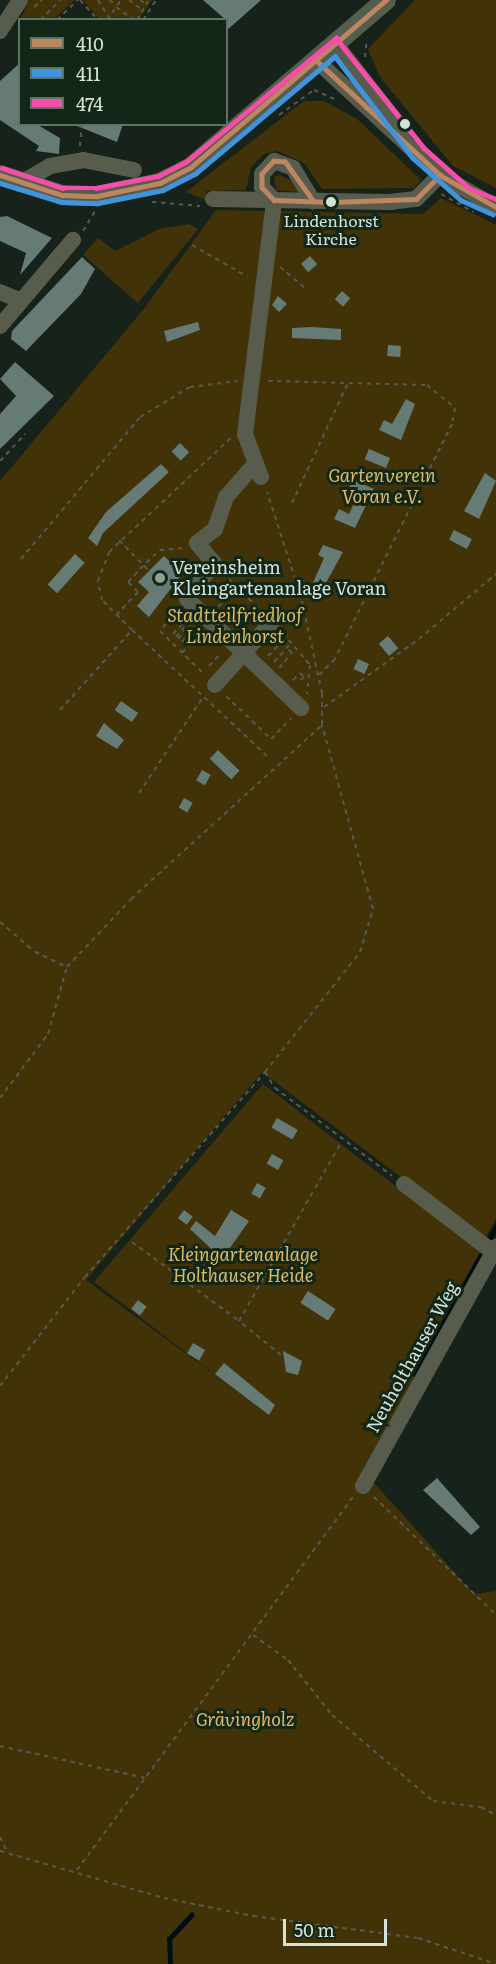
<!DOCTYPE html>
<meta charset="utf-8">
<style>
body{margin:0}
#map{position:relative;width:496px;height:1964px;overflow:hidden;background:#17221a;font-family:Literata,serif}
div>[style]{position:absolute}
.green>*{inset:0;background:#413307}
.stream>*{height:4.5px;margin:-2.25px;padding:0 2.25px;transform-origin:2.25px;border-radius:2.25px;background:#020e13}
.building>*{inset:0;background:#667b75;transform-origin:0 0}
.path>*{height:2px;margin-top:-1px;transform-origin:0;background:repeating-linear-gradient(90deg,#545a4f 0 4.5px,transparent 0 9px)}
.minor>*{height:16px;margin:-8px;padding:0 8px;transform-origin:8px;border-radius:8px;background:#575c4d}
.major>*{height:20px;margin:-10px;padding:0 10px;transform-origin:10px;border-radius:10px;background:#555d4c}
.bus-1>*{height:4.5px;margin:-2.25px;padding:0 2.25px;transform-origin:2.25px;border-radius:2.25px;background:#bb8660}
.bus-2>*{height:4.5px;margin:-2.25px;padding:0 2.25px;transform-origin:2.25px;border-radius:2.25px;background:#4094de}
.bus-3>*{height:4.5px;margin:-2.25px;padding:0 2.25px;transform-origin:2.25px;border-radius:2.25px;background:#f54da8}
.dots>*{width:16px;height:16px;translate:-50% -50%;box-sizing:border-box;border:3px solid #122717;border-radius:50%}
span{translate:-50% -50%;white-space:nowrap;text-align:center;line-height:1.15;-webkit-text-stroke:6px #122717;paint-order:stroke}
.bus-label{font-size:16px;color:#d5e2d8}
.park-label{font-size:18px;color:#debb62;font-style:italic}
.poi-label{font-size:18px;color:#d5e2d8}
.left{translate:0 -50%;text-align:left}
.street-label{font-size:18px;color:#d5e2d8}
.legend{position:absolute;left:18px;top:18px;width:210px;height:108px;box-sizing:border-box;background:#122717;border:2px solid #607264;margin:0;padding:8px 10px;list-style:none;font-size:18px;color:#d5e2d8}
.legend li{display:flex;align-items:center;gap:12px;height:30px}
.legend b{width:30px;border:2px solid #607264}
.scale{position:absolute;left:283px;top:1919px;width:104px;height:27px;box-sizing:border-box;border:3px solid #d5e2d8;border-top:0;padding-left:8px;font-size:18px;line-height:21px;white-space:nowrap;color:#d5e2d8;-webkit-text-stroke:4px #122717;paint-order:stroke}
</style>
<div id="map">
<div class="green">
<i style="clip-path:polygon(29px 0,75px 0,54px 19px,19px 22px)"></i>
<i style="clip-path:polygon(83px 0,152px 0,139px 19px,100px 20px)"></i>
<i style="clip-path:polygon(415px 0,496px 0,496px 188px,453px 166px,380px 77px,368px 49px)"></i>
<i style="clip-path:polygon(304px 101px,324px 101px,357px 119px,421px 180px,414px 188px,322px 189px,304px 163px,277px 151px,264px 154px,251px 167px,246px 190px,206px 191px,206px 200px,186px 192px)"></i>
<i style="clip-path:polygon(280px 175px,293px 181px,299px 192px,276px 190px,274px 176px)"></i>
<i style="clip-path:polygon(441px 198px,496px 225px,496px 1219px,484px 1240px,262px 1072px,86px 1280px,226px 1383px,94px 1282px,263px 1084px,485px 1255px,366px 1474px,474px 1594px,496px 1591px,496px 1964px,0 1964px,0 481px,143px 310px,216px 210px,423px 214px)"></i>
<i style="clip-path:polygon(189px 224px,198px 229px,138px 303px,83px 255px,98px 238px,115px 251px,159px 229px)"></i>
</div>
<div class="stream">
<i style="left:489px;top:1240px;width:16px;rotate:-63deg"></i>
<i style="left:414px;top:1374px;width:141px;rotate:-60.7deg"></i>
<i style="left:170px;top:1964px;width:25px;rotate:-92deg"></i>
<i style="left:169px;top:1939px;width:33px;rotate:-47deg"></i>
</div>
<div class="building">
<i style="clip-path:polygon(203px 0,261px 0,226px 31px,226px 20px)"></i>
<i style="clip-path:polygon(20px 63px,20px 124px,36px 124px,60px 138px,59px 154px,36px 151px,39px 146px,0 120px,0 81px)"></i>
<i style="clip-path:polygon(72px 124px,123px 124px,117px 142px)"></i>
<i style="clip-path:polygon(7px 216px,52px 238px,20px 275px,26px 253px,0 241px,0 217px)"></i>
<i style="left:310px;top:256px;width:11px;height:12px;rotate:49deg"></i>
<i style="clip-path:polygon(82px 257px,95px 269px,81px 294px,26px 351px,11px 339px,12px 331px)"></i>
<i style="left:342px;top:291px;width:11px;height:11px;rotate:41deg"></i>
<i style="clip-path:polygon(278px 296px,287px 304px,279px 312px,272px 305px)"></i>
<i style="clip-path:polygon(198px 322px,200px 330px,167px 342px,164px 331px)"></i>
<i style="clip-path:polygon(312px 327px,341px 329px,341px 340px,292px 338px,292px 328px)"></i>
<i style="left:388px;top:345px;width:13px;height:11px;rotate:4deg"></i>
<i style="clip-path:polygon(15px 362px,54px 396px,0 449px,0 414px,16px 396px,0 379px)"></i>
<i style="clip-path:polygon(406px 399px,415px 404px,401px 440px,379px 430px,384px 420px,392px 424px)"></i>
<i style="left:180px;top:443px;width:13px;height:12px;rotate:45deg"></i>
<i style="left:369px;top:449px;width:23px;height:11px;rotate:23deg"></i>
<i style="clip-path:polygon(161px 464px,169px 472px,103px 533px,97px 546px,88px 538px,106px 512px)"></i>
<i style="clip-path:polygon(485px 473px,496px 481px,479px 519px,464px 511px)"></i>
<i style="clip-path:polygon(353px 480px,374px 489px,355px 528px,334px 519px,339px 509px,349px 514px,358px 495px,348px 490px)"></i>
<i style="left:454px;top:530px;width:20px;height:11px;rotate:27deg"></i>
<i style="clip-path:polygon(323px 545px,343px 552px,322px 590px,312px 585px,324px 558px,318px 555px)"></i>
<i style="left:75px;top:554px;width:13px;height:41px;rotate:42deg"></i>
<i style="clip-path:polygon(164px 556px,182px 574px,149px 617px,137px 606px,149px 592px,138px 582px)"></i>
<i style="left:388px;top:636px;width:16px;height:12px;rotate:50deg"></i>
<i style="left:358px;top:659px;width:12px;height:11px;rotate:24deg"></i>
<i style="left:121px;top:701px;width:21px;height:11px;rotate:35deg"></i>
<i style="clip-path:polygon(104px 723px,124px 740px,117px 749px,96px 736px)"></i>
<i style="left:218px;top:750px;width:30px;height:12px;rotate:44deg"></i>
<i style="left:202px;top:770px;width:10px;height:12px;rotate:29deg"></i>
<i style="left:184px;top:798px;width:10px;height:11px;rotate:29deg"></i>
<i style="left:277px;top:1118px;width:24px;height:11px;rotate:30deg"></i>
<i style="left:272px;top:1154px;width:13px;height:11px;rotate:29deg"></i>
<i style="left:257px;top:1183px;width:10px;height:12px;rotate:29deg"></i>
<i style="left:184px;top:1210px;width:11px;height:10px;rotate:38deg"></i>
<i style="clip-path:polygon(231px 1210px,249px 1221px,222px 1259px,190px 1229px,196px 1221px,215px 1236px)"></i>
<i style="left:308px;top:1291px;width:33px;height:14px;rotate:33deg"></i>
<i style="left:138px;top:1300px;width:11px;height:11px;rotate:38deg"></i>
<i style="left:193px;top:1343px;width:14px;height:12px;rotate:30deg"></i>
<i style="clip-path:polygon(283px 1351px,302px 1361px,298px 1375px,286px 1372px)"></i>
<i style="clip-path:polygon(224px 1363px,275px 1405px,269px 1415px,215px 1374px)"></i>
<i style="clip-path:polygon(437px 1478px,480px 1527px,471px 1535px,423px 1490px)"></i>
</div>
<div class="path">
<i style="left:80px;top:0;width:27px;rotate:48deg"></i>
<i style="left:98px;top:0;width:19px;rotate:58deg"></i>
<i style="left:109px;top:0;width:9px;rotate:32deg"></i>
<i style="left:129px;top:0;width:17px;rotate:36deg"></i>
<i style="left:140px;top:0;width:8px;rotate:30deg"></i>
<i style="left:34px;top:7px;width:11px;rotate:-41deg"></i>
<i style="left:116px;top:7px;width:22px;rotate:36deg"></i>
<i style="left:40px;top:20px;width:29px;rotate:-44deg"></i>
<i style="left:57px;top:20px;width:29px;rotate:-44deg"></i>
<i style="left:107px;top:20px;width:24px;rotate:-55deg"></i>
<i style="left:137px;top:20px;width:22px;rotate:-60deg"></i>
<i style="left:143px;top:20px;width:24px;rotate:-57deg"></i>
<i style="left:365px;top:57px;width:18px;rotate:-84deg"></i>
<i style="left:279px;top:115px;width:43px;rotate:-35.5deg"></i>
<i style="left:314px;top:90px;width:22px;rotate:24deg"></i>
<i style="left:80px;top:146px;width:22px;rotate:-85deg"></i>
<i style="left:441px;top:194px;width:37px;rotate:29deg"></i>
<i style="left:152px;top:202px;width:48px;rotate:4.8deg"></i>
<i style="left:83px;top:231px;width:23px;rotate:-59deg"></i>
<i style="left:192px;top:245px;width:64px;rotate:29.7deg"></i>
<i style="left:280px;top:267px;width:35px;rotate:40deg"></i>
<i style="left:268px;top:381px;width:159px;rotate:1.4deg"></i>
<i style="left:427px;top:385px;width:36px;rotate:39deg"></i>
<i style="left:455px;top:408px;width:16px;rotate:101deg"></i>
<i style="left:452px;top:424px;width:225px;rotate:116.5deg"></i>
<i style="left:352px;top:625px;width:38px;rotate:117deg"></i>
<i style="left:335px;top:659px;width:23px;rotate:135deg"></i>
<i style="left:0;top:461px;width:37px;rotate:-47deg"></i>
<i style="left:292px;top:503px;width:132px;rotate:-65deg"></i>
<i style="left:119px;top:540px;width:43px;rotate:45.9deg"></i>
<i style="left:21px;top:559px;width:185px;rotate:-50deg"></i>
<i style="left:140px;top:417px;width:58px;rotate:-31deg"></i>
<i style="left:190px;top:387px;width:48px;rotate:-7.1deg"></i>
<i style="left:223px;top:573px;width:55px;rotate:45deg"></i>
<i style="left:218px;top:607px;width:28px;rotate:-46deg"></i>
<i style="left:177px;top:610px;width:27px;rotate:129deg"></i>
<i style="left:160px;top:631px;width:63px;rotate:44.4deg"></i>
<i style="left:116px;top:615px;width:32px;rotate:-46deg"></i>
<i style="left:138px;top:592px;width:14px;rotate:-135deg"></i>
<i style="left:128px;top:582px;width:18px;rotate:-47deg"></i>
<i style="left:140px;top:569px;width:28px;rotate:-44deg"></i>
<i style="left:160px;top:550px;width:24px;rotate:-5deg"></i>
<i style="left:132px;top:630px;width:185px;rotate:43deg"></i>
<i style="left:283px;top:633px;width:42px;rotate:49.8deg"></i>
<i style="left:310px;top:665px;width:29px;rotate:96deg"></i>
<i style="left:173px;top:634px;width:19px;rotate:-47deg"></i>
<i style="left:199px;top:635px;width:8px;rotate:45deg"></i>
<i style="left:176px;top:637px;width:20px;rotate:-49deg"></i>
<i style="left:178px;top:639px;width:20px;rotate:-49deg"></i>
<i style="left:193px;top:641px;width:8px;rotate:45deg"></i>
<i style="left:182px;top:642px;width:19px;rotate:-47deg"></i>
<i style="left:184px;top:645px;width:20px;rotate:-49deg"></i>
<i style="left:182px;top:653px;width:27px;rotate:-48deg"></i>
<i style="left:268px;top:656px;width:28px;rotate:-46deg"></i>
<i style="left:274px;top:662px;width:27px;rotate:-48deg"></i>
<i style="left:209px;top:666px;width:18px;rotate:-47deg"></i>
<i style="left:279px;top:668px;width:20px;rotate:-49deg"></i>
<i style="left:292px;top:653px;width:7px;rotate:-135deg"></i>
<i style="left:293px;top:680px;width:10px;rotate:-45deg"></i>
<i style="left:300px;top:673px;width:6px;rotate:45deg"></i>
<i style="left:304px;top:677px;width:8px;rotate:135deg"></i>
<i style="left:226px;top:696px;width:62px;rotate:43.7deg"></i>
<i style="left:271px;top:739px;width:29px;rotate:-46deg"></i>
<i style="left:324px;top:707px;width:117px;rotate:-35.6deg"></i>
<i style="left:419px;top:639px;width:101px;rotate:-40.2deg"></i>
<i style="left:60px;top:710px;width:108px;rotate:-48deg"></i>
<i style="left:132px;top:630px;width:42px;rotate:-135deg"></i>
<i style="left:102px;top:600px;width:19px;rotate:-102deg"></i>
<i style="left:98px;top:581px;width:31px;rotate:-69deg"></i>
<i style="left:109px;top:552px;width:167px;rotate:-43.1deg"></i>
<i style="left:139px;top:793px;width:115px;rotate:-56.3deg"></i>
<i style="left:0;top:922px;width:46px;rotate:40.6deg"></i>
<i style="left:35px;top:952px;width:35px;rotate:25deg"></i>
<i style="left:265px;top:1072px;width:19px;rotate:58deg"></i>
<i style="left:275px;top:1088px;width:146px;rotate:36.9deg"></i>
<i style="left:0;top:1098px;width:80px;rotate:-53.1deg"></i>
<i style="left:48px;top:1034px;width:70px;rotate:-74.2deg"></i>
<i style="left:67px;top:967px;width:93px;rotate:-46.7deg"></i>
<i style="left:131px;top:899px;width:258px;rotate:-42.3deg"></i>
<i style="left:132px;top:1242px;width:133px;rotate:36.4deg"></i>
<i style="left:281px;top:1355px;width:54px;rotate:-141deg"></i>
<i style="left:239px;top:1321px;width:207px;rotate:-60.2deg"></i>
<i style="left:0;top:1386px;width:138px;rotate:-52.1deg"></i>
<i style="left:85px;top:1277px;width:273px;rotate:-48.7deg"></i>
<i style="left:265px;top:1072px;width:153px;rotate:-51.6deg"></i>
<i style="left:360px;top:952px;width:45px;rotate:-73.2deg"></i>
<i style="left:373px;top:909px;width:191px;rotate:-105.5deg"></i>
<i style="left:322px;top:725px;width:32px;rotate:-90deg"></i>
<i style="left:322px;top:693px;width:98px;rotate:-102.3deg"></i>
<i style="left:301px;top:597px;width:110px;rotate:-107.9deg"></i>
<i style="left:374px;top:1497px;width:170px;rotate:44deg"></i>
<i style="left:253px;top:1635px;width:43px;rotate:35.5deg"></i>
<i style="left:288px;top:1660px;width:70px;rotate:51.3deg"></i>
<i style="left:332px;top:1715px;width:133px;rotate:40.4deg"></i>
<i style="left:433px;top:1801px;width:48px;rotate:7.1deg"></i>
<i style="left:481px;top:1807px;width:17px;rotate:28deg"></i>
<i style="left:0;top:1746px;width:148px;rotate:12.4deg"></i>
<i style="left:0;top:1837px;width:17px;rotate:65deg"></i>
<i style="left:0;top:1851px;width:171px;rotate:16deg"></i>
<i style="left:164px;top:1898px;width:91px;rotate:11.4deg"></i>
<i style="left:253px;top:1916px;width:166px;rotate:7.6deg"></i>
<i style="left:418px;top:1938px;width:82px;rotate:18.4deg"></i>
<i style="left:77px;top:1870px;width:465px;rotate:-53.5deg"></i>
</div>
<div class="minor">
<i style="left:0;top:31px;width:37px;rotate:-57deg"></i>
<i style="left:336px;top:45px;width:102px;rotate:51.8deg"></i>
<i style="left:399px;top:125px;width:13px;rotate:72deg"></i>
<i style="left:317px;top:61px;width:168px;rotate:42.8deg"></i>
<i style="left:440px;top:175px;width:64px;rotate:29.7deg"></i>
<i style="left:19px;top:184px;width:36px;rotate:-30deg"></i>
<i style="left:50px;top:166px;width:34px;rotate:-10deg"></i>
<i style="left:83px;top:160px;width:52px;rotate:11.1deg"></i>
<i style="left:213px;top:199px;width:177px;rotate:1deg"></i>
<i style="left:390px;top:202px;width:26px;rotate:-7deg"></i>
<i style="left:416px;top:199px;width:34px;rotate:-45deg"></i>
<i style="left:274px;top:200px;width:18px;rotate:-133deg"></i>
<i style="left:262px;top:187px;width:13px;rotate:-90deg"></i>
<i style="left:262px;top:174px;width:18px;rotate:-47deg"></i>
<i style="left:274px;top:161px;width:20px;rotate:20deg"></i>
<i style="left:293px;top:168px;width:39px;rotate:59deg"></i>
<i style="left:0;top:292px;width:23px;rotate:23deg"></i>
<i style="left:0;top:326px;width:113px;rotate:-49.7deg"></i>
<i style="left:256px;top:463px;width:45px;rotate:131.4deg"></i>
<i style="left:226px;top:497px;width:34px;rotate:109deg"></i>
<i style="left:215px;top:529px;width:23px;rotate:142deg"></i>
<i style="left:197px;top:543px;width:26px;rotate:50deg"></i>
<i style="left:214px;top:563px;width:45px;rotate:126.9deg"></i>
<i style="left:187px;top:599px;width:158px;rotate:43.7deg"></i>
<i style="left:261px;top:477px;width:46px;rotate:-110.4deg"></i>
<i style="left:245px;top:434px;width:236px;rotate:-82.9deg"></i>
<i style="left:215px;top:685px;width:85px;rotate:-47.9deg"></i>
<i style="left:404px;top:1184px;width:112px;rotate:37.4deg"></i>
<i style="left:363px;top:1486px;width:274px;rotate:-60.9deg"></i>
</div>
<div class="major">
<i style="left:0;top:175px;width:65px;rotate:17.9deg"></i>
<i style="left:62px;top:195px;width:35px;rotate:2deg"></i>
<i style="left:97px;top:196px;width:64px;rotate:-11.7deg"></i>
<i style="left:160px;top:183px;width:34px;rotate:-27deg"></i>
<i style="left:190px;top:168px;width:258px;rotate:-40.6deg"></i>
</div>
<div class="bus-1">
<i style="left:317px;top:61px;width:168px;rotate:42.8deg"></i>
<i style="left:440px;top:175px;width:64px;rotate:29.7deg"></i>
<i style="left:0;top:175px;width:65px;rotate:17.9deg"></i>
<i style="left:62px;top:195px;width:35px;rotate:2deg"></i>
<i style="left:97px;top:196px;width:64px;rotate:-11.7deg"></i>
<i style="left:160px;top:183px;width:34px;rotate:-27deg"></i>
<i style="left:190px;top:168px;width:258px;rotate:-40.6deg"></i>
<i style="left:313px;top:201px;width:48px;rotate:-125.7deg"></i>
<i style="left:285px;top:162px;width:11px;rotate:-175deg"></i>
<i style="left:274px;top:161px;width:18px;rotate:133deg"></i>
<i style="left:262px;top:174px;width:13px;rotate:90deg"></i>
<i style="left:262px;top:187px;width:18px;rotate:47deg"></i>
<i style="left:274px;top:200px;width:57px;rotate:2deg"></i>
<i style="left:331px;top:202px;width:85px;rotate:-2deg"></i>
<i style="left:416px;top:199px;width:34px;rotate:-45deg"></i>
</div>
<div class="bus-2">
<i style="left:0;top:183px;width:65px;rotate:17deg"></i>
<i style="left:62px;top:202px;width:36px;rotate:2deg"></i>
<i style="left:98px;top:203px;width:66px;rotate:-11.3deg"></i>
<i style="left:163px;top:190px;width:36px;rotate:-27deg"></i>
<i style="left:195px;top:174px;width:183px;rotate:-40.1deg"></i>
<i style="left:335px;top:56px;width:128px;rotate:52.6deg"></i>
<i style="left:413px;top:158px;width:64px;rotate:41.2deg"></i>
<i style="left:461px;top:200px;width:35px;rotate:24deg"></i>
</div>
<div class="bus-3">
<i style="left:2px;top:168px;width:64px;rotate:18.2deg"></i>
<i style="left:63px;top:188px;width:33px"></i>
<i style="left:96px;top:188px;width:63px;rotate:-11deg"></i>
<i style="left:158px;top:176px;width:31px;rotate:-27deg"></i>
<i style="left:186px;top:162px;width:195px;rotate:-39.6deg"></i>
<i style="left:336px;top:38px;width:141px;rotate:51.3deg"></i>
<i style="left:424px;top:148px;width:60px;rotate:41.6deg"></i>
<i style="left:469px;top:188px;width:29px;rotate:22deg"></i>
</div>
<div class="dots">
<i style="left:405px;top:124px;background:#d5e2d8"></i>
<i style="left:331px;top:202px;background:#d5e2d8"></i>
<i style="left:160px;top:578px;background:#929f96"></i>
</div>
<div class="bus-label">
<span style="left:331px;top:229px">Lindenhorst<br>Kirche</span>
</div>
<div class="park-label">
<span style="left:382px;top:486px">Gartenverein<br>Voran e.V.</span>
<span style="left:235px;top:626px">Stadtteilfriedhof<br>Lindenhorst</span>
<span style="left:243px;top:1265px">Kleingartenanlage<br>Holthauser Heide</span>
<span style="left:245px;top:1719px">Grävingholz</span>
</div>
<div class="poi-label">
<span class="left" style="left:172px;top:578px">Vereinsheim<br>Kleingartenanlage Voran</span>
</div>
<div class="street-label">
<span style="left:412px;top:1357px;rotate:-61deg">Neuholthauser Weg</span>
</div>
<ul class="legend">
<li><b style="height:8px;background:#bb8660"></b>410</li>
<li><b style="height:8px;background:#4094de"></b>411</li>
<li><b style="height:8px;background:#f54da8"></b>474</li>
</ul>
<div class="scale">50 m</div>
</div>
